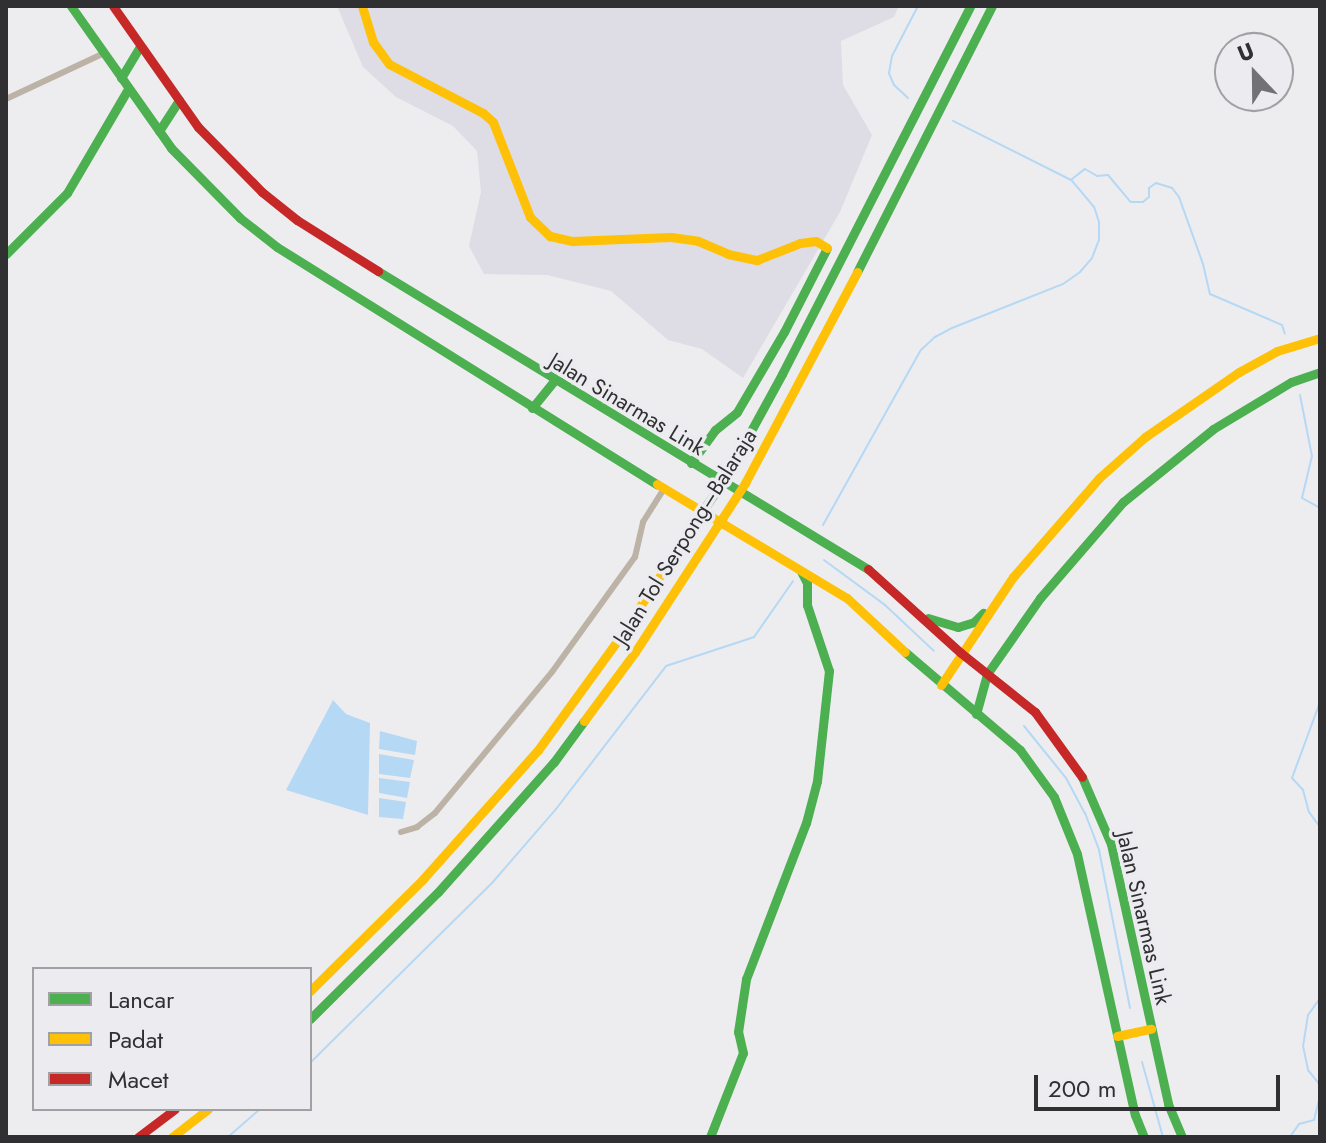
<!DOCTYPE html>
<meta charset="utf-8">
<style>
body{margin:0}
#map{position:relative;width:1326px;height:1143px;overflow:hidden;background:#ededef;font-family:Jost,sans-serif}
div>[style]{position:absolute}
.built>*{inset:0;background:#dedde5}
.water>*{inset:0;background:#b5d8f5}
.stream>*{height:2px;margin:-1px;padding:0 1px;transform-origin:1px;border-radius:1px;background:#b5d8f5}
.street>*{height:6px;margin:-3px;padding:0 3px;transform-origin:3px;border-radius:3px;background:#bcb2a6}
.fast>*{height:9px;margin:-4.5px;padding:0 4.5px;transform-origin:4.5px;border-radius:4.5px;background:#4caf50}
.slow>*{height:9px;margin:-4.5px;padding:0 4.5px;transform-origin:4.5px;border-radius:4.5px;background:#ffc107}
.jam>*{height:9px;margin:-4.5px;padding:0 4.5px;transform-origin:4.5px;border-radius:4.5px;background:#c62828}
span{translate:-50% -50%;white-space:nowrap;text-align:center;line-height:1.15;-webkit-text-stroke:7px #ececf0;paint-order:stroke}
.street-label{font-size:22px;color:#303032}
.frame{position:absolute;inset:0;border:8px solid #303032;pointer-events:none}
.legend{position:absolute;left:32px;top:967px;width:280px;height:144px;box-sizing:border-box;background:#ececf0;border:2px solid #a1a1a4;margin:0;padding:10px 14px;list-style:none;font-size:24px;color:#303032}
.legend li{display:flex;align-items:center;gap:16px;height:40px}
.legend b{width:40px;border:2px solid #a1a1a4}
.north{position:absolute;left:1214px;top:32px;width:80px;height:80px;box-sizing:border-box;background:#ececf0;border:2px solid #a1a1a4;border-radius:50%;rotate:338deg;font-size:22px;font-weight:700;line-height:32px;text-align:center;color:#303032}
.north::after{content:'';display:block;margin:auto;width:28px;height:36px;background:#727274;clip-path:polygon(50% 0,100% 100%,50% 72%,0 100%)}
.scale{position:absolute;left:1034px;top:1075px;width:246px;height:36px;box-sizing:border-box;border:4px solid #303032;border-top:0;padding-left:10px;font-size:24px;line-height:28px;white-space:nowrap;color:#303032;-webkit-text-stroke:6px #ececf0;paint-order:stroke}
</style>
<div id="map">
<div class="built">
<i style="clip-path:polygon(337px 6px,899px 6px,894px 17px,841px 41px,843px 85px,872px 135px,840px 212px,743px 378px,702px 349px,668px 340px,611px 291px,547px 275px,484px 274px,469px 246px,481px 192px,477px 151px,453px 126px,396px 97px,363px 67px)"></i>
</div>
<div class="water">
<i style="clip-path:polygon(333px 700px,346px 714px,370px 723px,368px 815px,286px 790px)"></i>
<i style="clip-path:polygon(380px 731px,417px 741px,415px 755px,379px 749px)"></i>
<i style="clip-path:polygon(379px 754px,414px 760px,410px 778px,379px 774px)"></i>
<i style="clip-path:polygon(379px 778px,410px 782px,407px 798px,379px 793px)"></i>
<i style="clip-path:polygon(379px 798px,406px 802px,403px 819px,379px 817px)"></i>
</div>
<div class="stream">
<i style="left:908px;top:98px;width:19px;rotate:-137deg"></i>
<i style="left:894px;top:85px;width:13px;rotate:-113deg"></i>
<i style="left:889px;top:73px;width:17px;rotate:-80deg"></i>
<i style="left:892px;top:56px;width:56px;rotate:-62.5deg"></i>
<i style="left:1072px;top:179px;width:16px;rotate:-38deg"></i>
<i style="left:1085px;top:169px;width:14px;rotate:30deg"></i>
<i style="left:1097px;top:176px;width:11px;rotate:-5deg"></i>
<i style="left:1108px;top:175px;width:35px;rotate:50deg"></i>
<i style="left:1131px;top:202px;width:12px"></i>
<i style="left:1143px;top:202px;width:8px;rotate:-40deg"></i>
<i style="left:1149px;top:197px;width:9px;rotate:-90deg"></i>
<i style="left:1149px;top:188px;width:9px;rotate:-36deg"></i>
<i style="left:1156px;top:183px;width:17px;rotate:17deg"></i>
<i style="left:1172px;top:188px;width:11px;rotate:52deg"></i>
<i style="left:1179px;top:197px;width:71px;rotate:70.3deg"></i>
<i style="left:1203px;top:264px;width:31px;rotate:77deg"></i>
<i style="left:1210px;top:294px;width:78px;rotate:23.3deg"></i>
<i style="left:1282px;top:325px;width:9px;rotate:72deg"></i>
<i style="left:1300px;top:395px;width:62px;rotate:78.9deg"></i>
<i style="left:1312px;top:456px;width:43px;rotate:103.4deg"></i>
<i style="left:1302px;top:498px;width:21px;rotate:29deg"></i>
<i style="left:823px;top:525px;width:201px;rotate:-60.8deg"></i>
<i style="left:921px;top:350px;width:19px;rotate:-43deg"></i>
<i style="left:935px;top:337px;width:19px;rotate:-28deg"></i>
<i style="left:952px;top:328px;width:119px;rotate:-21.6deg"></i>
<i style="left:1063px;top:284px;width:21px;rotate:-35deg"></i>
<i style="left:1080px;top:272px;width:18px;rotate:-49deg"></i>
<i style="left:1092px;top:258px;width:19px;rotate:-69deg"></i>
<i style="left:1099px;top:240px;width:18px;rotate:-90deg"></i>
<i style="left:1099px;top:222px;width:16px;rotate:-108deg"></i>
<i style="left:1094px;top:207px;width:35px;rotate:-130deg"></i>
<i style="left:1071px;top:180px;width:132px;rotate:-153.4deg"></i>
<i style="left:824px;top:560px;width:76px;rotate:36.4deg"></i>
<i style="left:885px;top:605px;width:67px;rotate:43.2deg"></i>
<i style="left:1320px;top:702px;width:81px;rotate:110.2deg"></i>
<i style="left:1292px;top:778px;width:16px;rotate:47deg"></i>
<i style="left:1303px;top:790px;width:23px;rotate:75deg"></i>
<i style="left:1309px;top:812px;width:19px;rotate:54deg"></i>
<i style="left:1024px;top:726px;width:67px;rotate:51.1deg"></i>
<i style="left:1066px;top:778px;width:40px;rotate:62deg"></i>
<i style="left:1085px;top:813px;width:40px;rotate:69deg"></i>
<i style="left:1099px;top:850px;width:161px;rotate:78.9deg"></i>
<i style="left:1320px;top:998px;width:21px;rotate:125deg"></i>
<i style="left:1308px;top:1015px;width:31px;rotate:99deg"></i>
<i style="left:1303px;top:1046px;width:25px;rotate:78deg"></i>
<i style="left:1308px;top:1070px;width:19px;rotate:51deg"></i>
<i style="left:1142px;top:1062px;width:78px;rotate:74.4deg"></i>
<i style="left:310px;top:1063px;width:256px;rotate:-44.7deg"></i>
<i style="left:492px;top:883px;width:98px;rotate:-49.1deg"></i>
<i style="left:556px;top:809px;width:180px;rotate:-52.4deg"></i>
<i style="left:666px;top:666px;width:93px;rotate:-18.2deg"></i>
<i style="left:754px;top:637px;width:68px;rotate:-55.1deg"></i>
<i style="left:228px;top:1137px;width:43px;rotate:-41.2deg"></i>
<i style="left:1290px;top:1137px;width:16px;rotate:-55deg"></i>
<i style="left:1299px;top:1124px;width:16px;rotate:-15deg"></i>
<i style="left:1314px;top:1120px;width:25px;rotate:-76deg"></i>
</div>
<div class="street">
<i style="left:6px;top:99px;width:108px;rotate:-25.1deg"></i>
<i style="left:401px;top:832px;width:17px;rotate:-17deg"></i>
<i style="left:417px;top:827px;width:23px;rotate:-38deg"></i>
<i style="left:435px;top:813px;width:183px;rotate:-50.3deg"></i>
<i style="left:552px;top:672px;width:142px;rotate:-54.2deg"></i>
<i style="left:635px;top:557px;width:36px;rotate:-77deg"></i>
<i style="left:643px;top:522px;width:41px;rotate:-57.8deg"></i>
</div>
<div class="fast">
<i style="left:71px;top:6px;width:174px;rotate:54.8deg"></i>
<i style="left:171px;top:148px;width:98px;rotate:45.4deg"></i>
<i style="left:240px;top:218px;width:47px;rotate:38.1deg"></i>
<i style="left:277px;top:247px;width:448px;rotate:32deg"></i>
<i style="left:121px;top:78px;width:37px;rotate:-59deg"></i>
<i style="left:159px;top:131px;width:37px;rotate:-57deg"></i>
<i style="left:6px;top:254px;width:86px;rotate:-45deg"></i>
<i style="left:67px;top:193px;width:121px;rotate:-59.6deg"></i>
<i style="left:378px;top:271px;width:574px;rotate:31.31deg"></i>
<i style="left:857px;top:272px;width:298px;rotate:-63.1deg"></i>
<i style="left:532px;top:408px;width:35px;rotate:-51deg"></i>
<i style="left:691px;top:463px;width:41px;rotate:-54deg"></i>
<i style="left:715px;top:430px;width:28px;rotate:-39deg"></i>
<i style="left:737px;top:412px;width:93px;rotate:-59.6deg"></i>
<i style="left:784px;top:332px;width:94px;rotate:-62.9deg"></i>
<i style="left:692px;top:527px;width:65px;rotate:-56.3deg"></i>
<i style="left:728px;top:473px;width:113px;rotate:-61.4deg"></i>
<i style="left:782px;top:374px;width:413px;rotate:-62.9deg"></i>
<i style="left:928px;top:618px;width:31px;rotate:17deg"></i>
<i style="left:958px;top:627px;width:17px;rotate:-17deg"></i>
<i style="left:974px;top:622px;width:13px;rotate:-45deg"></i>
<i style="left:905px;top:652px;width:151px;rotate:40.4deg"></i>
<i style="left:1020px;top:750px;width:58px;rotate:54.1deg"></i>
<i style="left:1054px;top:797px;width:61px;rotate:68deg"></i>
<i style="left:1077px;top:854px;width:267px;rotate:77.5deg"></i>
<i style="left:1135px;top:1115px;width:24px;rotate:68deg"></i>
<i style="left:976px;top:714px;width:41px;rotate:-74.6deg"></i>
<i style="left:987px;top:674px;width:93px;rotate:-55.1deg"></i>
<i style="left:1040px;top:598px;width:127px;rotate:-49.2deg"></i>
<i style="left:1123px;top:502px;width:116px;rotate:-39deg"></i>
<i style="left:1213px;top:429px;width:91px;rotate:-31.1deg"></i>
<i style="left:1291px;top:382px;width:31px;rotate:-19deg"></i>
<i style="left:1082px;top:777px;width:73px;rotate:66.6deg"></i>
<i style="left:1111px;top:844px;width:266px;rotate:77.6deg"></i>
<i style="left:1168px;top:1104px;width:36px;rotate:67deg"></i>
<i style="left:310px;top:1019px;width:180px;rotate:-44.8deg"></i>
<i style="left:438px;top:892px;width:174px;rotate:-48.3deg"></i>
<i style="left:554px;top:762px;width:51px;rotate:-53.8deg"></i>
<i style="left:710px;top:1137px;width:90px;rotate:-68.6deg"></i>
<i style="left:743px;top:1053px;width:22px;rotate:-103deg"></i>
<i style="left:738px;top:1032px;width:54px;rotate:-81.4deg"></i>
<i style="left:746px;top:979px;width:167px;rotate:-69deg"></i>
<i style="left:806px;top:823px;width:43px;rotate:-75.3deg"></i>
<i style="left:817px;top:781px;width:111px;rotate:-83.8deg"></i>
<i style="left:829px;top:671px;width:70px;rotate:-108.4deg"></i>
<i style="left:807px;top:605px;width:22px;rotate:-90deg"></i>
<i style="left:807px;top:583px;width:13px;rotate:-117deg"></i>
</div>
<div class="slow">
<i style="left:362px;top:6px;width:38px;rotate:73deg"></i>
<i style="left:373px;top:42px;width:27px;rotate:54deg"></i>
<i style="left:389px;top:64px;width:106px;rotate:27.5deg"></i>
<i style="left:483px;top:113px;width:13px;rotate:42deg"></i>
<i style="left:493px;top:122px;width:102px;rotate:68.7deg"></i>
<i style="left:530px;top:217px;width:28px;rotate:44deg"></i>
<i style="left:550px;top:236px;width:23px;rotate:13deg"></i>
<i style="left:572px;top:241px;width:99px;rotate:-2.3deg"></i>
<i style="left:671px;top:237px;width:27px;rotate:8deg"></i>
<i style="left:698px;top:241px;width:33px;rotate:23deg"></i>
<i style="left:728px;top:254px;width:30px;rotate:12deg"></i>
<i style="left:757px;top:260px;width:46px;rotate:-21.6deg"></i>
<i style="left:800px;top:243px;width:16px;rotate:-7deg"></i>
<i style="left:816px;top:241px;width:13px;rotate:32deg"></i>
<i style="left:657px;top:484px;width:222px;rotate:31deg"></i>
<i style="left:847px;top:598px;width:79px;rotate:43deg"></i>
<i style="left:941px;top:685px;width:130px;rotate:-56.3deg"></i>
<i style="left:1013px;top:577px;width:131px;rotate:-49deg"></i>
<i style="left:1099px;top:478px;width:62px;rotate:-41.7deg"></i>
<i style="left:1145px;top:437px;width:114px;rotate:-34.7deg"></i>
<i style="left:1239px;top:372px;width:43px;rotate:-28.9deg"></i>
<i style="left:1277px;top:351px;width:45px;rotate:-16.8deg"></i>
<i style="left:584px;top:721px;width:86px;rotate:-53.5deg"></i>
<i style="left:635px;top:652px;width:202px;rotate:-56.9deg"></i>
<i style="left:745px;top:483px;width:239px;rotate:-62deg"></i>
<i style="left:310px;top:991px;width:159px;rotate:-44.7deg"></i>
<i style="left:423px;top:879px;width:173px;rotate:-48.3deg"></i>
<i style="left:538px;top:750px;width:136px;rotate:-54deg"></i>
<i style="left:618px;top:640px;width:135px;rotate:-56.8deg"></i>
<i style="left:1117px;top:1036px;width:35px;rotate:-12deg"></i>
<i style="left:172px;top:1137px;width:46px;rotate:-37.9deg"></i>
</div>
<div class="jam">
<i style="left:113px;top:6px;width:148px;rotate:54.9deg"></i>
<i style="left:198px;top:127px;width:91px;rotate:45.4deg"></i>
<i style="left:262px;top:192px;width:45px;rotate:38.7deg"></i>
<i style="left:297px;top:220px;width:96px;rotate:32.2deg"></i>
<i style="left:868px;top:569px;width:125px;rotate:42.1deg"></i>
<i style="left:961px;top:653px;width:95px;rotate:38.6deg"></i>
<i style="left:1035px;top:712px;width:80px;rotate:54.1deg"></i>
<i style="left:138px;top:1137px;width:46px;rotate:-37.1deg"></i>
</div>
<div class="street-label">
<span style="left:627px;top:404px;rotate:31deg">Jalan Sinarmas Link</span>
<span style="left:685px;top:537px;rotate:-58deg">Jalan Tol Serpong–Balaraja</span>
<span style="left:1144px;top:918px;rotate:77deg">Jalan Sinarmas Link</span>
</div>
<div class="frame"></div>
<ul class="legend">
<li><b style="height:10px;background:#4caf50"></b>Lancar</li>
<li><b style="height:10px;background:#ffc107"></b>Padat</li>
<li><b style="height:10px;background:#c62828"></b>Macet</li>
</ul>
<div class="north">U</div>
<div class="scale">200 m</div>
</div>
